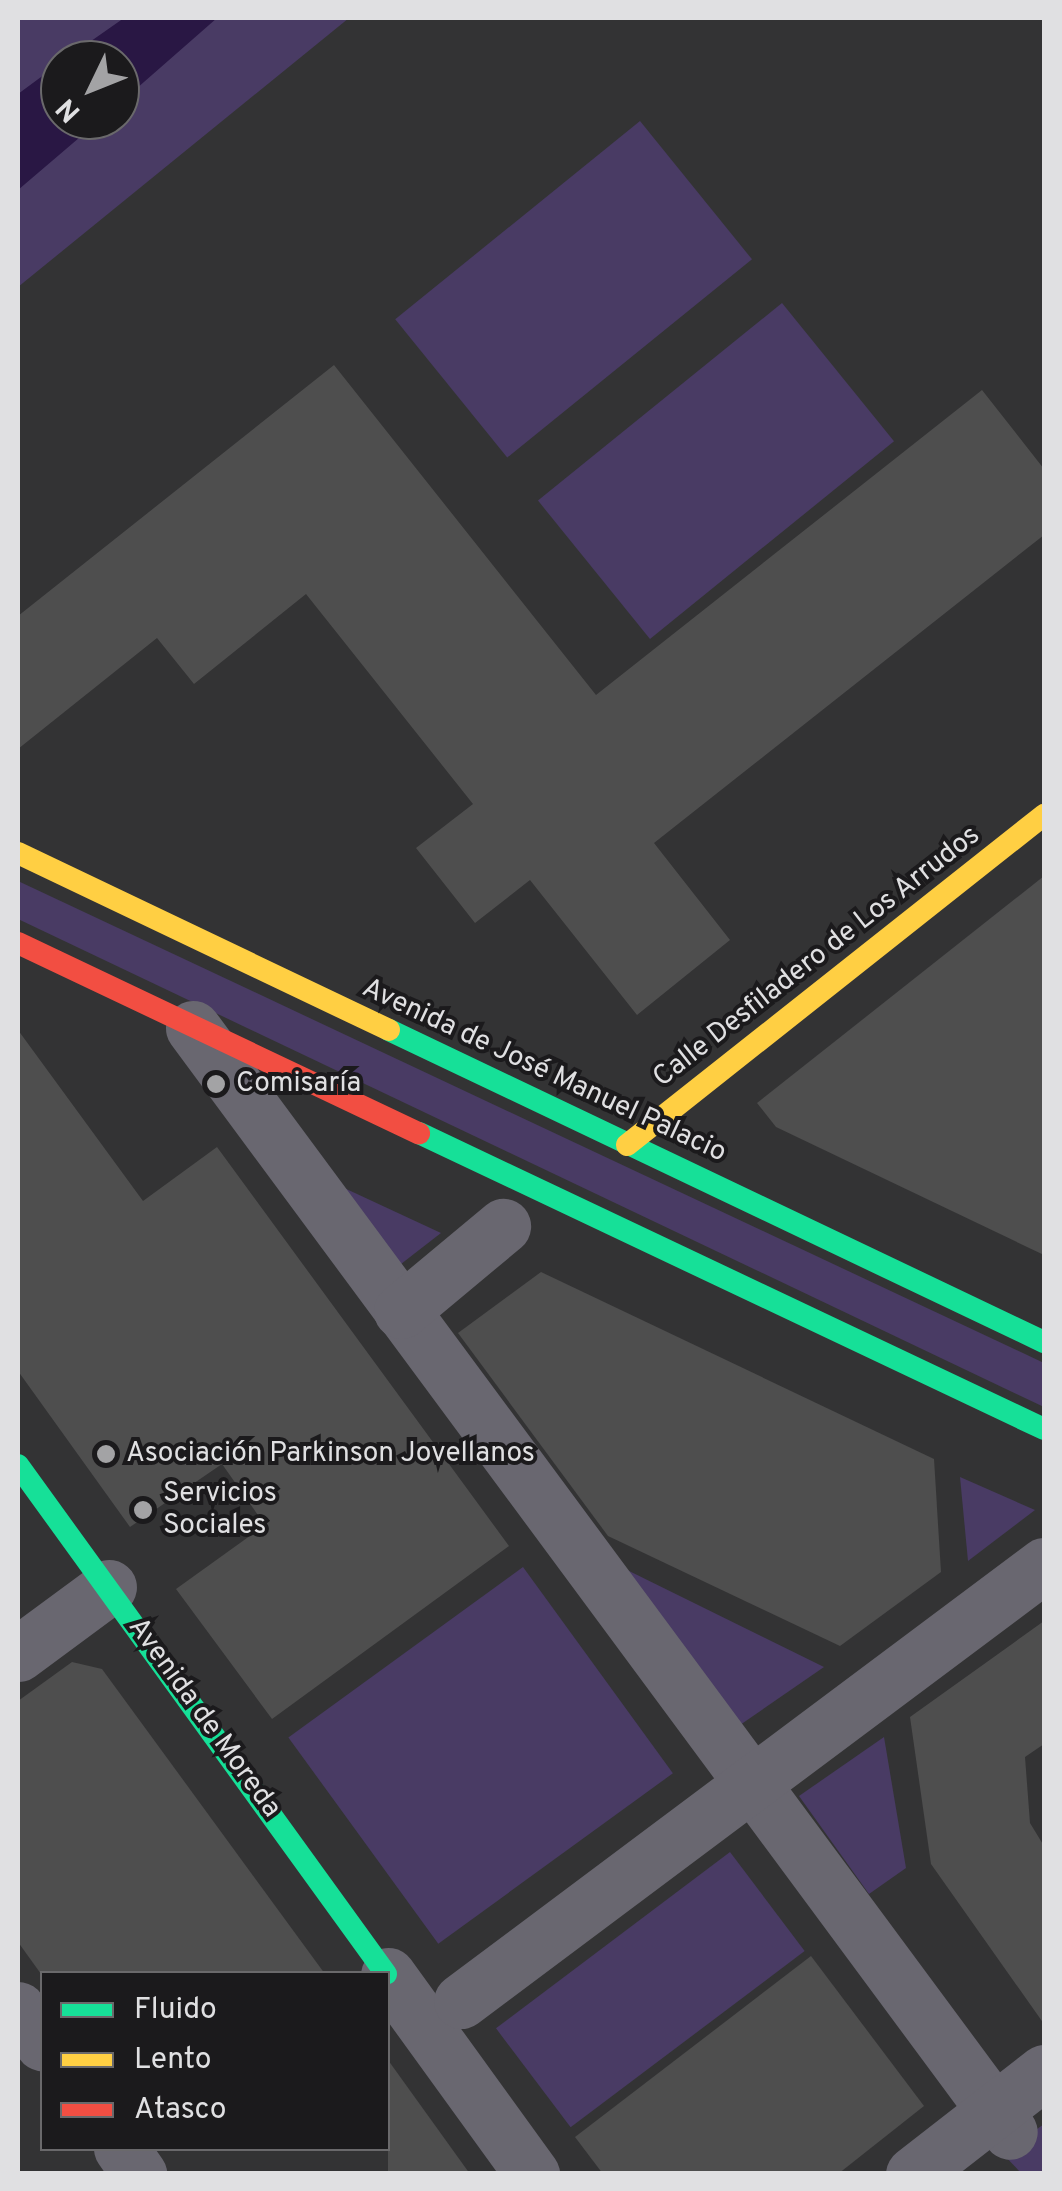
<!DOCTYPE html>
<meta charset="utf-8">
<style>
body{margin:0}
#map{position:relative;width:1062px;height:2191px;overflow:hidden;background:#333334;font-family:Overpass,sans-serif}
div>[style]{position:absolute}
.green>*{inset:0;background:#493b64;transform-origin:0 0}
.water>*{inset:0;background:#291744}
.building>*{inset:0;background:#4e4e4e}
.street>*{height:55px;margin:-27.5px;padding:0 27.5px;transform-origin:27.5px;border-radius:27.5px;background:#696770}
.fast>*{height:22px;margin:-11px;padding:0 11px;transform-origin:11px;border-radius:11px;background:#16e098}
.slow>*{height:22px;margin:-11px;padding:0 11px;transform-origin:11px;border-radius:11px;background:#ffcf43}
.jam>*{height:22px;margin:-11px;padding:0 11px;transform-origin:11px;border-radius:11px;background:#f24e42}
.dots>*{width:28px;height:28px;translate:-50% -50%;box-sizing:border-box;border:5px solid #1b1a1c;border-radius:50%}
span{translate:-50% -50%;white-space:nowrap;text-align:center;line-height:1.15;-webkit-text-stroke:8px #1b1a1c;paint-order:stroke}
.street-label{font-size:28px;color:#e0e0e2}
.poi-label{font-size:28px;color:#e0e0e2}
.left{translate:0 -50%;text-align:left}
.frame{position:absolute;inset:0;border:20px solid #e0e0e2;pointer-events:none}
.legend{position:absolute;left:40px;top:1971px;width:350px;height:180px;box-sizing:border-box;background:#1b1a1c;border:2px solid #6a696b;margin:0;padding:12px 18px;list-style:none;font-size:30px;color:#e0e0e2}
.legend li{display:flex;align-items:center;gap:20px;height:50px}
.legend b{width:50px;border:2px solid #6a696b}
.north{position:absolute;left:40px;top:40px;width:100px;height:100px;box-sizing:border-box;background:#1b1a1c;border:2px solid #6a696b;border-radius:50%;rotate:227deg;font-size:28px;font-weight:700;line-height:40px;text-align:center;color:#e0e0e2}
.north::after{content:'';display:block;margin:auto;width:35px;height:45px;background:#a3a3a5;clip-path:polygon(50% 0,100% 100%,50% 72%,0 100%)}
</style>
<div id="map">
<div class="green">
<i style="clip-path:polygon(evenodd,18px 18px,349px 18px,18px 287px,18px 18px,60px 60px,120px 60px,120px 120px,60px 120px,60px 60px)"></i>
<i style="left:640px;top:121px;width:178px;height:315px;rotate:51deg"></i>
<i style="left:782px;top:303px;width:178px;height:314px;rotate:51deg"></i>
<i style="clip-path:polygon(18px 881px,1044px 1363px,1044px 1407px,18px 919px)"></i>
<i style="clip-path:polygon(342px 1187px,441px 1233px,401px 1264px)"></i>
<i style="clip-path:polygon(960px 1477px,1035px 1510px,968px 1561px)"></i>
<i style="left:523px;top:1567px;width:255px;height:290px;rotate:54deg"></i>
<i style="clip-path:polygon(621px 1567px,824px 1667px,740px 1725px)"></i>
<i style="clip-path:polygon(884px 1737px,906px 1868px,869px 1894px,799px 1796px)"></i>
<i style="left:730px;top:1852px;width:124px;height:293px;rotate:53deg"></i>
<i style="clip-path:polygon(1044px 2124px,1044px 2173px,1021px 2173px,1003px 2154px)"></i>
</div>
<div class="water">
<i style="clip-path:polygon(124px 18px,217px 18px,120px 103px,120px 60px,64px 60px)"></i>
<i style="clip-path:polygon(60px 63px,60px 120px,100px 120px,18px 190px,18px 94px)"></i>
</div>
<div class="building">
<i style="clip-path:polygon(334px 365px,596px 695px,982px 390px,1044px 469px,1044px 535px,654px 843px,730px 940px,637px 1015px,530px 880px,475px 923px,416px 848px,473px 804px,306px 594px,194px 684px,157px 638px,18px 749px,18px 616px)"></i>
<i style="clip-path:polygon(1044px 876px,1044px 1255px,776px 1127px,757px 1103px)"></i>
<i style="clip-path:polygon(18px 1030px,143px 1201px,217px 1147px,509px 1546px,272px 1719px,176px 1589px,265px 1525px,222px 1464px,130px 1527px,18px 1371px)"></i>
<i style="clip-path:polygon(541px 1272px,934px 1459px,941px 1572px,840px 1646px,608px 1536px,458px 1333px)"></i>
<i style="clip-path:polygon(1044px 1621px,1044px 1744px,1025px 1757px,1030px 1823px,1044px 1846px,1044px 2024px,931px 1864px,910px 1717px)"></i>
<i style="clip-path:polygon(72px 1662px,102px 1669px,325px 1974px,41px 1974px,18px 1942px,18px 1701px)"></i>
<i style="clip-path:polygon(811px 1956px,924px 2106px,838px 2174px,603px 2174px,575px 2137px)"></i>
<i style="clip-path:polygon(388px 2060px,470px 2174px,388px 2174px)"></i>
</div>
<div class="street">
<i style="left:193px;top:1028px;width:1373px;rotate:53.5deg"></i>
<i style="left:401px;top:1311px;width:133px;rotate:-39.8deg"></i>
<i style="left:18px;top:1654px;width:113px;rotate:-36.4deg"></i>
<i style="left:388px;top:1975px;width:246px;rotate:54.1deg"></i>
<i style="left:461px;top:2001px;width:728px;rotate:-36.79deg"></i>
<i style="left:18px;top:2009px;width:42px;rotate:54.8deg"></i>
<i style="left:121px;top:2148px;width:32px;rotate:55deg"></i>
<i style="left:913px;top:2174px;width:166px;rotate:-37.9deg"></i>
</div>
<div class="fast">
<i style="left:389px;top:1030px;width:726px;rotate:25.47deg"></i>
<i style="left:419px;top:1133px;width:692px;rotate:25.34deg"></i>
<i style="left:18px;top:1465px;width:628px;rotate:54.13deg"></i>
</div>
<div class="slow">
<i style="left:18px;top:853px;width:411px;rotate:25.5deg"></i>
<i style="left:627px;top:1145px;width:532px;rotate:-38.36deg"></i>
</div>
<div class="jam">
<i style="left:18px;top:943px;width:444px;rotate:25.4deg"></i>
</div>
<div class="dots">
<i style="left:216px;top:1084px;background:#a3a3a5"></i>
<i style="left:106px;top:1454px;background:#a3a3a5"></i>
<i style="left:143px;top:1510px;background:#a3a3a5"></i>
</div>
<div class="street-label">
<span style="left:817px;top:957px;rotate:-38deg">Calle Desfiladero de Los Arrudos</span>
<span style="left:544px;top:1071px;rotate:25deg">Avenida de José Manuel Palacio</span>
<span style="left:204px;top:1718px;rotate:54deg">Avenida de Moreda</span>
</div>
<div class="poi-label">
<span class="left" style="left:236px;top:1084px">Comisaría</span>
<span class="left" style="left:126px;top:1454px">Asociación Parkinson Jovellanos</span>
<span class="left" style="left:163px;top:1510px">Servicios<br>Sociales</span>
</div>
<div class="frame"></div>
<ul class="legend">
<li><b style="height:12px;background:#16e098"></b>Fluido</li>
<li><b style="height:12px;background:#ffcf43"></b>Lento</li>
<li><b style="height:12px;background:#f24e42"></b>Atasco</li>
</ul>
<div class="north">N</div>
</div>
